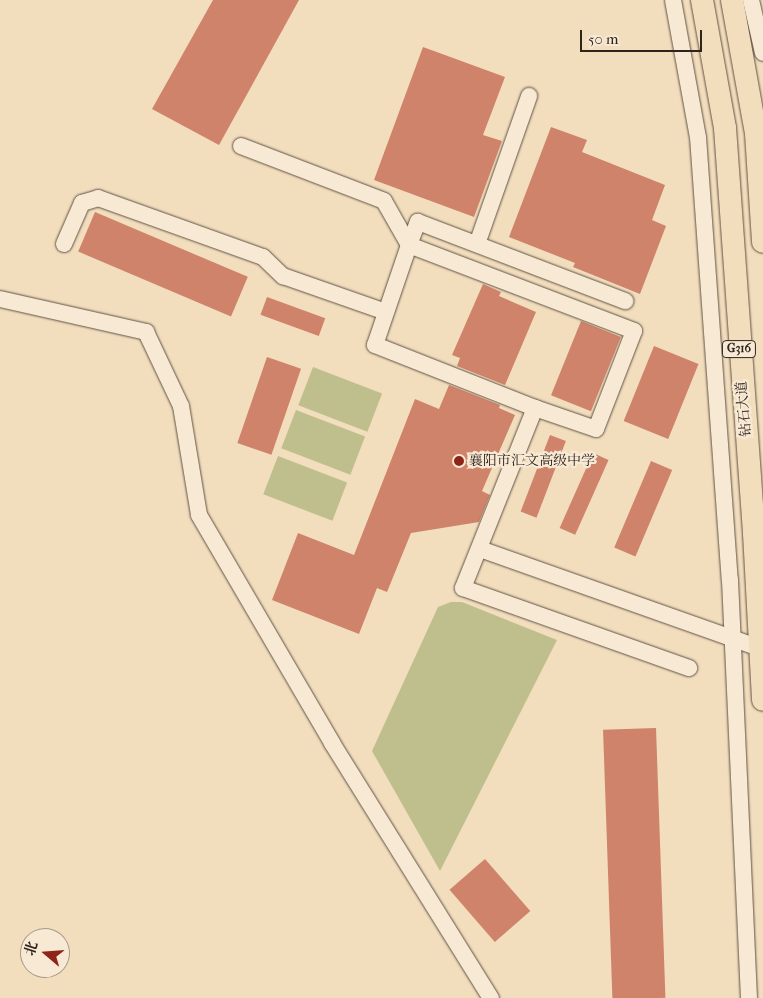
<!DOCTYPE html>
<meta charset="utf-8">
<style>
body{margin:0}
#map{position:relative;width:763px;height:998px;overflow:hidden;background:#f2ddbd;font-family:"IM FELL French Canon","Noto Serif SC",serif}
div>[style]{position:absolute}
.green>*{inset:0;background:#bfbf8d;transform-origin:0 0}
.building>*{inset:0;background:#cf836a;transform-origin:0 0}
.roads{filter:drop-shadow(0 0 1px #605244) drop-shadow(0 0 1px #605244)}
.minor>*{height:16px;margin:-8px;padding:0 8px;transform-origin:8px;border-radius:8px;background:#f7e9d4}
.highway>*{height:22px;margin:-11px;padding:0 11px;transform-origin:11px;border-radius:11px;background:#f2ddbd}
.dots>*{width:14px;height:14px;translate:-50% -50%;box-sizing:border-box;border:2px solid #f7e9d4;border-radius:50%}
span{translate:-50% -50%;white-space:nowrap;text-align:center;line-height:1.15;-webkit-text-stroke:4.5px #f7e9d4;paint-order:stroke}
.shield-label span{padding:1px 4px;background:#f7e9d4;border:1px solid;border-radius:4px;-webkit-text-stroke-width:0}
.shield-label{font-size:12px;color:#2f241c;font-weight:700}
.street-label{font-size:14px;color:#2f241c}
.poi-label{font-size:14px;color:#2f241c}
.left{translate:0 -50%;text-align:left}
.north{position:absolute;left:20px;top:928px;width:50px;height:50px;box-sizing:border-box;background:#f7e9d4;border:1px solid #a79a8a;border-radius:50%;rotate:288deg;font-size:14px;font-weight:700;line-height:20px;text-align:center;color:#2f241c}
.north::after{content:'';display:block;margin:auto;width:18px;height:22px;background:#8f2418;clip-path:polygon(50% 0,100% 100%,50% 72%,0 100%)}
.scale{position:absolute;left:580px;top:30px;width:122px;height:22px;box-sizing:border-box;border:2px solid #2f241c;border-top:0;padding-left:6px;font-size:15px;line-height:18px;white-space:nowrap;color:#2f241c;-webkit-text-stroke:4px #f7e9d4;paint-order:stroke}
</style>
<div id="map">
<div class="green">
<i style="left:313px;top:367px;width:74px;height:41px;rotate:21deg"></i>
<i style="left:296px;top:410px;width:74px;height:41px;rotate:21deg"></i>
<i style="left:278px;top:456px;width:74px;height:41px;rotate:21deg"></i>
<i style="clip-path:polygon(451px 602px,462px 602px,557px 640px,440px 871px,372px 751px,438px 607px)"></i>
</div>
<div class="building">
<i style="clip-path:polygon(213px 0,299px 0,219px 145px,152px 109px)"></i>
<i style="clip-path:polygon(423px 47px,505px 77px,483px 135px,502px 141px,474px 217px,374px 180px)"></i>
<i style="clip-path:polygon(551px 127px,587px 140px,582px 152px,665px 185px,652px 220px,666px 226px,640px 294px,573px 267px,575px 263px,509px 237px)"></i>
<i style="left:95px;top:212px;width:166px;height:43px;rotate:23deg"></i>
<i style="clip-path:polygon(483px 284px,501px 292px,499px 296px,536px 312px,505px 385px,457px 366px,460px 358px,452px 355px)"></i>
<i style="left:267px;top:297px;width:62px;height:19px;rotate:20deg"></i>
<i style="left:581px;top:321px;width:43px;height:80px;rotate:22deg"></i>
<i style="left:654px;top:346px;width:48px;height:81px;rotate:22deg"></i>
<i style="left:267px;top:357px;width:36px;height:91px;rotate:19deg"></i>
<i style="clip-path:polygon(449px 385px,500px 405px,499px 408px,515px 415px,482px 491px,490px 495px,479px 522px,411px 533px,387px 592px,377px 588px,359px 634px,272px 600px,298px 533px,354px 555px,415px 399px,439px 409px)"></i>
<i style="left:550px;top:435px;width:17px;height:82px;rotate:21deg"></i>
<i style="left:593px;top:453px;width:17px;height:82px;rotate:24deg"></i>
<i style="left:651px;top:461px;width:23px;height:94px;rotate:23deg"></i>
<i style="left:656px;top:728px;width:270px;height:53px;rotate:88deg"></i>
<i style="left:485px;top:859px;width:69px;height:47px;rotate:49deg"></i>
</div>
<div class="roads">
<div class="minor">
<i style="left:673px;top:0;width:139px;rotate:79.7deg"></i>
<i style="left:698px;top:137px;width:444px;rotate:85.9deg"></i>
<i style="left:730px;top:580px;width:418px;rotate:87.4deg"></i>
<i style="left:751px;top:0;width:54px;rotate:77.2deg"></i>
<i style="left:241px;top:146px;width:153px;rotate:21deg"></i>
<i style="left:384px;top:201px;width:51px;rotate:60.4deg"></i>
<i style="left:64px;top:244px;width:45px;rotate:-66.3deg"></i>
<i style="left:82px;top:203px;width:17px;rotate:-17deg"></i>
<i style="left:98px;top:198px;width:175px;rotate:19.7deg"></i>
<i style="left:263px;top:257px;width:28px;rotate:44deg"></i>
<i style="left:283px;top:276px;width:109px;rotate:19.3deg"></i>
<i style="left:477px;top:244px;width:157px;rotate:-70.6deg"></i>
<i style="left:409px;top:245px;width:25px;rotate:-69deg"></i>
<i style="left:418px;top:222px;width:222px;rotate:20.9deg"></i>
<i style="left:0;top:299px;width:150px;rotate:12.7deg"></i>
<i style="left:146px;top:332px;width:82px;rotate:64.7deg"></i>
<i style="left:181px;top:406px;width:110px;rotate:80.6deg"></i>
<i style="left:199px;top:515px;width:264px;rotate:59.7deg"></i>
<i style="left:332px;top:743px;width:301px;rotate:58.1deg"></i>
<i style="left:535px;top:408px;width:172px;rotate:-158.5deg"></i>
<i style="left:375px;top:345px;width:106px;rotate:-71.2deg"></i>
<i style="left:409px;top:245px;width:241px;rotate:20.9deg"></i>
<i style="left:634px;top:331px;width:105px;rotate:111.2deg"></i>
<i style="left:596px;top:429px;width:65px;rotate:-161deg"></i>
<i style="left:535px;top:408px;width:194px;rotate:111.8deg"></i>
<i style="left:463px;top:588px;width:240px;rotate:19.5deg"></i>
<i style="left:480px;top:549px;width:297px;rotate:19.5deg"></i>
</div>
<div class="highway">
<i style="left:702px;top:0;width:130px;rotate:79.8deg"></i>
<i style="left:725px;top:128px;width:406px;rotate:85.9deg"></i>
<i style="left:754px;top:533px;width:167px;rotate:86.9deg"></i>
<i style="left:732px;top:0;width:135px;rotate:79.8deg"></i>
<i style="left:756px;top:133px;width:109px;rotate:86.3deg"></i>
</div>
</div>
<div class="dots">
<i style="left:459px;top:461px;background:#8f2418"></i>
</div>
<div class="shield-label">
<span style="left:739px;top:349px">G316</span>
</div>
<div class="street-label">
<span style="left:744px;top:409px;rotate:-95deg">钻石大道</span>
</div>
<div class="poi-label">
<span class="left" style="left:469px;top:461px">襄阳市汇文高级中学</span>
</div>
<div class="north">北</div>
<div class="scale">50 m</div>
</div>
